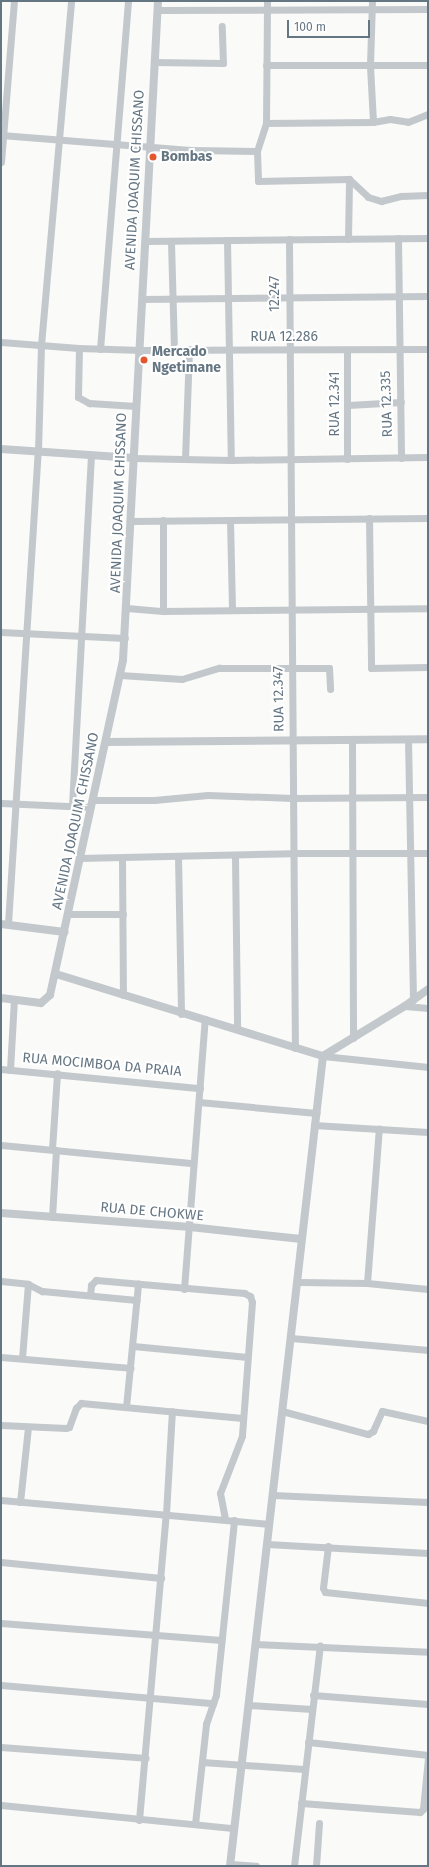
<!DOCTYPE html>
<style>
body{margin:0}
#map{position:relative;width:429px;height:1867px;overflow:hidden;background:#fafaf8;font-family:"Fira Sans",sans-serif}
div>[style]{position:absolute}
.minor>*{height:7px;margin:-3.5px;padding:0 3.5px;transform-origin:3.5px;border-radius:3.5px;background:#c3c8cc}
.tertiary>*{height:8px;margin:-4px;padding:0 4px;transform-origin:4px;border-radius:4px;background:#c3c8cc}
.dots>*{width:11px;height:11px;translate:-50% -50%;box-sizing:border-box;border:2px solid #fff;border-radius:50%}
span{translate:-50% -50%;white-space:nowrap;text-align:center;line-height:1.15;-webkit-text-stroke:4px #fff;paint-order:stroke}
.poi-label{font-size:14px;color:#657683;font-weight:700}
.left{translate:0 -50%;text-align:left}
.street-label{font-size:14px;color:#657683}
.frame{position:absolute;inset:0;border:2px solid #657683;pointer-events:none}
.scale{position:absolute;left:287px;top:20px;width:83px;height:18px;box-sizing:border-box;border:2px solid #657683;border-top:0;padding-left:5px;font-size:12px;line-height:14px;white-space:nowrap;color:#657683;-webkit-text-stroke:3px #fff;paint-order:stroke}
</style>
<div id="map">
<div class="minor">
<i style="left:372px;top:1px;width:65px;rotate:91.8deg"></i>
<i style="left:370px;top:66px;width:56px;rotate:86.9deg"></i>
<i style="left:157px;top:10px;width:271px;rotate:-0.2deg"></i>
<i style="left:154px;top:62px;width:69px;rotate:0.8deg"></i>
<i style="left:223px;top:63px;width:37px;rotate:-92deg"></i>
<i style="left:266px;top:65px;width:162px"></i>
<i style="left:266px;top:123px;width:107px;rotate:-0.5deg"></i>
<i style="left:373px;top:122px;width:17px;rotate:-10deg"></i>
<i style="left:390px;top:119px;width:18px;rotate:9deg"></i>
<i style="left:408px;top:122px;width:22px;rotate:-22deg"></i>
<i style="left:1px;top:135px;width:193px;rotate:4.5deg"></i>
<i style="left:193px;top:150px;width:64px;rotate:0.9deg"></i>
<i style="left:257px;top:151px;width:29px;rotate:-72deg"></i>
<i style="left:266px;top:123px;width:122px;rotate:-89.5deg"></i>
<i style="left:257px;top:151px;width:30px;rotate:88deg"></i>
<i style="left:258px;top:181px;width:91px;rotate:-1.3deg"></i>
<i style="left:349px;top:179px;width:26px;rotate:43deg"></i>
<i style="left:368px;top:197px;width:14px;rotate:17deg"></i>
<i style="left:381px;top:201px;width:21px;rotate:-14deg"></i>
<i style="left:401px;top:196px;width:27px;rotate:-2deg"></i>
<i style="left:1px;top:162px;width:162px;rotate:-85.4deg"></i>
<i style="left:398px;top:238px;width:220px;rotate:89.2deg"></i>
<i style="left:289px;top:239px;width:809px;rotate:89.58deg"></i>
<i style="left:348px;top:239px;width:60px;rotate:-89deg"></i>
<i style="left:227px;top:240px;width:220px;rotate:89deg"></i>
<i style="left:146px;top:241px;width:282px;rotate:-0.6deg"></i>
<i style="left:171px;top:242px;width:108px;rotate:88.4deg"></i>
<i style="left:143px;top:299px;width:285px;rotate:-0.6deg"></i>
<i style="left:1px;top:342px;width:78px;rotate:4.4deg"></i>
<i style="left:79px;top:348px;width:62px;rotate:1.8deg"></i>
<i style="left:141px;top:350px;width:287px;rotate:-0.2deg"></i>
<i style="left:79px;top:348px;width:49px;rotate:91.2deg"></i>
<i style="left:78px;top:397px;width:13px;rotate:29deg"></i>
<i style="left:89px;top:403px;width:47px;rotate:3.7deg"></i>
<i style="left:100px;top:349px;width:349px;rotate:-85.4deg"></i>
<i style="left:347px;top:350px;width:109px;rotate:90deg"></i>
<i style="left:348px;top:405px;width:53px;rotate:-3.2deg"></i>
<i style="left:134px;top:458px;width:97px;rotate:1.2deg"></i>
<i style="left:231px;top:460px;width:197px;rotate:-0.9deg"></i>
<i style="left:185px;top:459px;width:110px;rotate:-87.9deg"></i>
<i style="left:369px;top:518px;width:150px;rotate:89.2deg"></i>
<i style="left:371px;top:668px;width:57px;rotate:-1deg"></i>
<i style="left:230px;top:520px;width:90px;rotate:88.7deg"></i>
<i style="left:132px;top:521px;width:296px;rotate:-0.6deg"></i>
<i style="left:127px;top:608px;width:36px;rotate:5deg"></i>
<i style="left:163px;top:611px;width:265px;rotate:-0.6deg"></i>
<i style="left:163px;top:611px;width:91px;rotate:-90deg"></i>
<i style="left:1px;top:632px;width:124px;rotate:2.8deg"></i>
<i style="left:120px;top:675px;width:62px;rotate:3.7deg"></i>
<i style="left:182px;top:679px;width:39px;rotate:-17deg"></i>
<i style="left:219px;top:668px;width:110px"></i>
<i style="left:329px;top:668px;width:21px;rotate:87deg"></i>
<i style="left:408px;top:739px;width:261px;rotate:88.9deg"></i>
<i style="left:352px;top:740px;width:298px;rotate:89.8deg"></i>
<i style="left:92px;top:800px;width:62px"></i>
<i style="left:154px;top:800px;width:54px;rotate:-5.3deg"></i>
<i style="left:208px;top:795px;width:85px;rotate:2deg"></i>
<i style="left:293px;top:798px;width:135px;rotate:-0.4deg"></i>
<i style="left:1px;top:803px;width:89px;rotate:2.6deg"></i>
<i style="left:72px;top:806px;width:352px;rotate:-86.9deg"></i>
<i style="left:178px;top:856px;width:158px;rotate:88.9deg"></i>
<i style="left:235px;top:856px;width:172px;rotate:89.3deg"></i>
<i style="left:79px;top:858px;width:214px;rotate:-1.3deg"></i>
<i style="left:293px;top:853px;width:135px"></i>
<i style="left:122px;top:858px;width:137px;rotate:89.6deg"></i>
<i style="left:69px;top:914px;width:54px"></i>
<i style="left:8px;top:924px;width:473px;rotate:-86.4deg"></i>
<i style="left:38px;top:452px;width:107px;rotate:-88.4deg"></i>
<i style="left:41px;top:345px;width:345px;rotate:-85deg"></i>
<i style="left:405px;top:1006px;width:23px;rotate:5deg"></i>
<i style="left:323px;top:1056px;width:106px;rotate:6deg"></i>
<i style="left:1px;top:1069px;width:200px;rotate:5.5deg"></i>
<i style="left:10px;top:1070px;width:71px;rotate:-86.8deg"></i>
<i style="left:199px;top:1102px;width:118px;rotate:5.4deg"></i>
<i style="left:314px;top:1125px;width:114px;rotate:3.5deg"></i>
<i style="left:1px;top:1145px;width:193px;rotate:5.4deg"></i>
<i style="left:52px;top:1149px;width:76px;rotate:-86.2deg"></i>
<i style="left:52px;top:1217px;width:67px;rotate:-86.6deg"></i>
<i style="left:1px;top:1281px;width:27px;rotate:6deg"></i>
<i style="left:28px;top:1284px;width:16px;rotate:27deg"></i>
<i style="left:42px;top:1291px;width:95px;rotate:5.4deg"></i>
<i style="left:299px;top:1282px;width:68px;rotate:0.8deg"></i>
<i style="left:367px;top:1283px;width:61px;rotate:5.6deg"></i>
<i style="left:367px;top:1283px;width:155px;rotate:-85.6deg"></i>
<i style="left:184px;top:1289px;width:271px;rotate:-85.6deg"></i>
<i style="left:90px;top:1295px;width:10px;rotate:-84deg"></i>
<i style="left:91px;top:1285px;width:7px;rotate:-45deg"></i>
<i style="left:96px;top:1280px;width:149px;rotate:5deg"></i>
<i style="left:244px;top:1293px;width:7px;rotate:27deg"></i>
<i style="left:250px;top:1296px;width:6px;rotate:72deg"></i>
<i style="left:252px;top:1302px;width:134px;rotate:94.3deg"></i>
<i style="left:242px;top:1436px;width:61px;rotate:111.1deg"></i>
<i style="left:220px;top:1493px;width:26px;rotate:79deg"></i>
<i style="left:291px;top:1338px;width:138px;rotate:5deg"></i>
<i style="left:133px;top:1346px;width:115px;rotate:5.5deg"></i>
<i style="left:1px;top:1357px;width:130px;rotate:4.8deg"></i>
<i style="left:22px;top:1358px;width:74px;rotate:-85.4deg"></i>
<i style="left:126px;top:1407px;width:124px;rotate:-84.4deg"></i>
<i style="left:282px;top:1411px;width:89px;rotate:15deg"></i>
<i style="left:368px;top:1434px;width:6px;rotate:-31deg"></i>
<i style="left:373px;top:1431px;width:22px;rotate:-66deg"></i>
<i style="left:382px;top:1411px;width:47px;rotate:12.3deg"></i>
<i style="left:1px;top:1425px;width:65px;rotate:2.6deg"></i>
<i style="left:66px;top:1428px;width:3px;rotate:-18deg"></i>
<i style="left:69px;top:1427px;width:20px;rotate:-70deg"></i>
<i style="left:76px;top:1408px;width:7px;rotate:-45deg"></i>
<i style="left:81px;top:1403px;width:162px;rotate:5.3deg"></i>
<i style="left:273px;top:1495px;width:155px;rotate:2.6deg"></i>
<i style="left:1px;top:1500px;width:269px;rotate:5.1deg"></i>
<i style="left:20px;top:1502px;width:75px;rotate:-83.9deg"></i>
<i style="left:267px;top:1544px;width:161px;rotate:3.2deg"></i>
<i style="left:328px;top:1546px;width:42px;rotate:96.8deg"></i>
<i style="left:323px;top:1588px;width:4px;rotate:63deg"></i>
<i style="left:325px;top:1592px;width:104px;rotate:6.1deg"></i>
<i style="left:1px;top:1562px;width:161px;rotate:5.7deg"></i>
<i style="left:1px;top:1623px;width:221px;rotate:4.4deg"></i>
<i style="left:255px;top:1644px;width:173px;rotate:2.6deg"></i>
<i style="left:1px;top:1685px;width:213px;rotate:4.9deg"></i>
<i style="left:313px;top:1695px;width:115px;rotate:4.5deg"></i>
<i style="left:248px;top:1705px;width:64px;rotate:3.6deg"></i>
<i style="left:308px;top:1742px;width:121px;rotate:6.2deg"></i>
<i style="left:1px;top:1747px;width:145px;rotate:4.3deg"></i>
<i style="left:202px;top:1762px;width:102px;rotate:3.9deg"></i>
<i style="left:301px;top:1803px;width:119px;rotate:4.3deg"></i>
<i style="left:420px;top:1812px;width:4px;rotate:-45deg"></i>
<i style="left:423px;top:1809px;width:51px;rotate:-84.4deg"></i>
<i style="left:1px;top:1805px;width:233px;rotate:5.7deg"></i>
<i style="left:139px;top:1820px;width:307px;rotate:-85deg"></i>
<i style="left:166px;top:1514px;width:103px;rotate:-86.7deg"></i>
<i style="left:195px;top:1824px;width:101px;rotate:-83.7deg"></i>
<i style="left:206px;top:1724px;width:31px;rotate:-71deg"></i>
<i style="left:216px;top:1695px;width:176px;rotate:-84.1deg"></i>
<i style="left:230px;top:1864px;width:26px;rotate:4deg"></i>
<i style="left:294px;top:1866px;width:222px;rotate:-83.3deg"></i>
<i style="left:316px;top:1866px;width:43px;rotate:-86deg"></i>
</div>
<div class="tertiary">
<i style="left:1px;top:449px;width:133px;rotate:3.9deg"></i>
<i style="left:106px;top:742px;width:322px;rotate:-0.5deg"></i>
<i style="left:1px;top:924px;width:64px;rotate:7.1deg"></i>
<i style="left:56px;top:974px;width:279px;rotate:17.1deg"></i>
<i style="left:323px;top:1056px;width:96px;rotate:-31.4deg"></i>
<i style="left:405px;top:1006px;width:29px;rotate:-36deg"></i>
<i style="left:1px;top:998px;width:40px;rotate:7.1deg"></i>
<i style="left:41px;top:1003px;width:12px;rotate:-42deg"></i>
<i style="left:50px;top:995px;width:343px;rotate:-77.7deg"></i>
<i style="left:123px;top:660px;width:660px;rotate:-86.96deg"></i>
<i style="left:1px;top:1213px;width:190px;rotate:4.2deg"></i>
<i style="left:190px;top:1227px;width:112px;rotate:6.2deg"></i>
<i style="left:230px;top:1866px;width:815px;rotate:-83.45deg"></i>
</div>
<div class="dots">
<i style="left:153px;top:157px;background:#e4572e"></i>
<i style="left:144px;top:360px;background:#e4572e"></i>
</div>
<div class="poi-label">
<span class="left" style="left:161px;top:157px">Bombas</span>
<span class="left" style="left:152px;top:360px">Mercado<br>Ngetimane</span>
</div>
<div class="street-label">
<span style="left:135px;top:180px;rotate:-87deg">AVENIDA JOAQUIM CHISSANO</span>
<span style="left:275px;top:294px;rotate:-90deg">12.247</span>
<span style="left:284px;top:337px">RUA 12.286</span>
<span style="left:335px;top:404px;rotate:-90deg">RUA 12.341</span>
<span style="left:387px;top:404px;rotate:-92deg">RUA 12.335</span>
<span style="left:119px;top:503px;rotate:-88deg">AVENIDA JOAQUIM CHISSANO</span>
<span style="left:279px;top:699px;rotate:-91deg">RUA 12.347</span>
<span style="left:76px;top:821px;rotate:-78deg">AVENIDA JOAQUIM CHISSANO</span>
<span style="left:102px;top:1065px;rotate:5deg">RUA MOCIMBOA DA PRAIA</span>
<span style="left:152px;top:1212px;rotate:5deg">RUA DE CHOKWE</span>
</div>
<div class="frame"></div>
<div class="scale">100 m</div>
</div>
